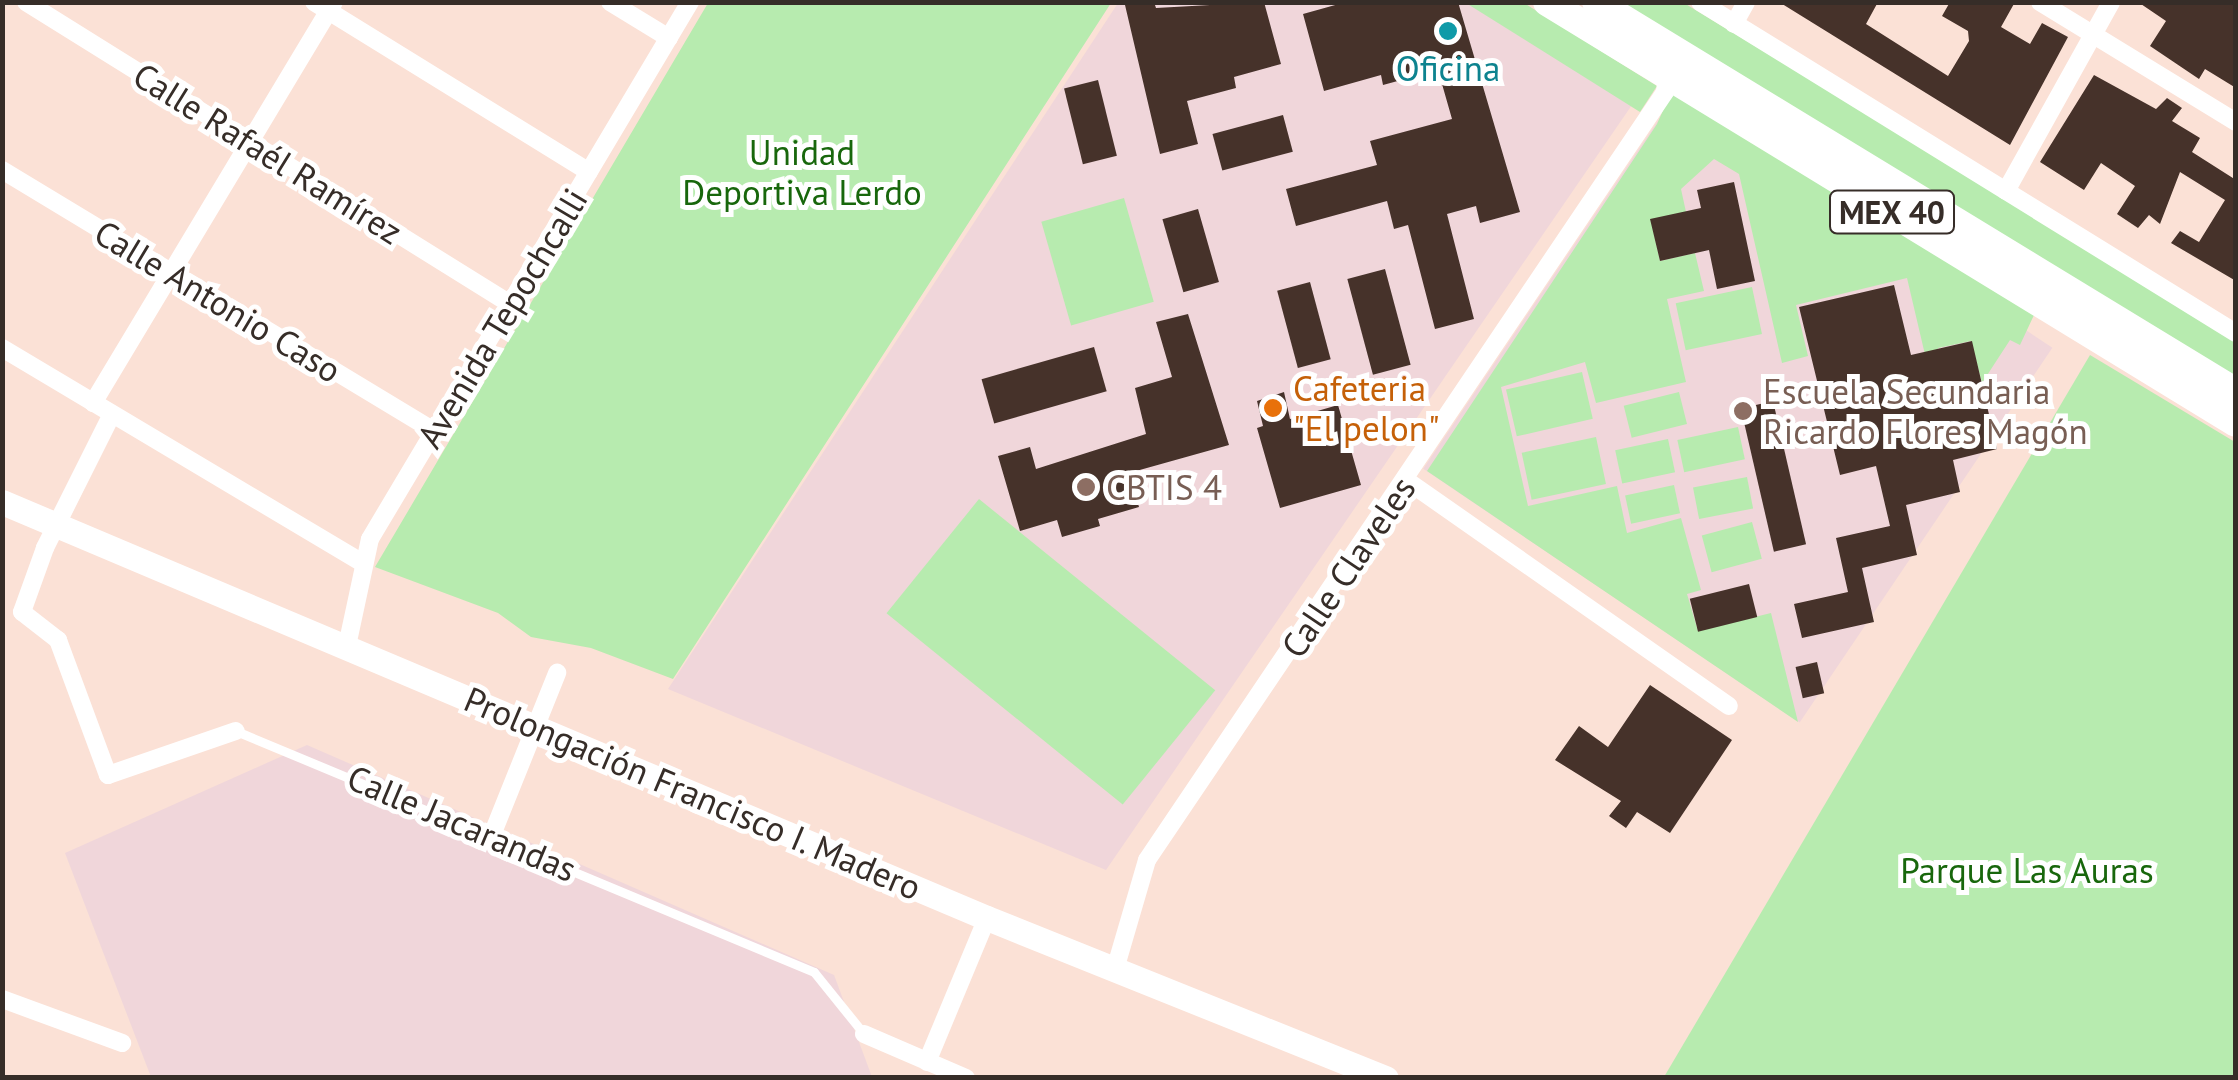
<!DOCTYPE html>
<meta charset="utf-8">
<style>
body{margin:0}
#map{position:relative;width:2238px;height:1080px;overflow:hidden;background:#fbe1d6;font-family:"PT Sans",sans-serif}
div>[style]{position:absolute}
.education>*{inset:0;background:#f0d6da;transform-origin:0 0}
.green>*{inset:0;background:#b7ebaf;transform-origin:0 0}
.building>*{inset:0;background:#46322a;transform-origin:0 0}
.lane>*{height:9px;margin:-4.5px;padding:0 4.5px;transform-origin:4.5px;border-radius:4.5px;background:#fff}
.street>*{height:18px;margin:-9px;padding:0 9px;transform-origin:9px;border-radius:9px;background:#fff}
.secondary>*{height:25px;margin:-12.5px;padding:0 12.5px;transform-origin:12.5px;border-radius:12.5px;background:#fff}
.primary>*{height:28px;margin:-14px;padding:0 14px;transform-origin:14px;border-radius:14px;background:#fff}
.dots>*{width:28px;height:28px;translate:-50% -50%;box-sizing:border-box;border:5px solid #fff;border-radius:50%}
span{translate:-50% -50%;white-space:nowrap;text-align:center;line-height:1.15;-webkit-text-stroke:10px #fff;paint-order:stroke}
.shield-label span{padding:2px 8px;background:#fff;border:2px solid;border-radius:8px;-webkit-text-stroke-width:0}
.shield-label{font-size:32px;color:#362d28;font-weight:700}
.culture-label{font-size:35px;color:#0d838f}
.park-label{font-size:35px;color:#18670c}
.street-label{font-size:35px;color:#362d28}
.food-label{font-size:35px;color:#c56008}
.left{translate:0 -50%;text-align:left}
.education-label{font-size:35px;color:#785e54}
.frame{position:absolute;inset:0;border:5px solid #362d28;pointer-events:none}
</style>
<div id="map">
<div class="education">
<i style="clip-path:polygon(1118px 3px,1514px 3px,1645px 86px,1106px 870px,668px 689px)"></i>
<i style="left:1676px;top:94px;width:454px;height:452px;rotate:34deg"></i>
<i style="clip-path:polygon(307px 745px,834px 975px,872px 1077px,151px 1077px,65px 853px)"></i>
</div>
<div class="green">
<i style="clip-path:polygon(708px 3px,1111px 3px,673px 679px,591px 648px,531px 637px,498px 613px,375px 567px)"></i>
<i style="clip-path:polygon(1466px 3px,1524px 3px,1657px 86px,1640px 112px)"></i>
<i style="clip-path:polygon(1610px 3px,1684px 3px,2235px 337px,2235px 385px)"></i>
<i style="clip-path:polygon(1672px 90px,2034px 315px,2020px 345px,2010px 340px,1982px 383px,1971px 341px,1938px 348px,1943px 372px,1930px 376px,1907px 278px,1796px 305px,1808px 356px,1782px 363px,1739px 174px,1714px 159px,1681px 189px,1686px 212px,1651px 220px,1660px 261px,1695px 253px,1704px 291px,1667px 299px,1686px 382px,1596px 403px,1585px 362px,1501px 387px,1528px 506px,1617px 486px,1627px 533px,1681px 518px,1701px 590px,1687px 594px,1698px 631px,1771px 613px,1798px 722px,1427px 471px,1657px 124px)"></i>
<i style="left:1124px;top:198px;width:108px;height:86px;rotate:74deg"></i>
<i style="left:1752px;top:287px;width:48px;height:78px;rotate:78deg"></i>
<i style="clip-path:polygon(2090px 355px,2235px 442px,2235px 1077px,1664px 1077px)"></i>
<i style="left:1582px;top:372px;width:48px;height:78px;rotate:77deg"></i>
<i style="left:1679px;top:392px;width:33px;height:57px;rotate:76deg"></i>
<i style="left:1738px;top:427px;width:33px;height:62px;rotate:78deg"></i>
<i style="left:1596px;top:437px;width:48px;height:76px;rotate:78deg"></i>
<i style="left:1668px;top:439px;width:34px;height:54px;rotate:78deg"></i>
<i style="left:1747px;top:477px;width:32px;height:55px;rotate:79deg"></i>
<i style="left:1674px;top:485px;width:29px;height:50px;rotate:78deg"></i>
<i style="left:979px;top:499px;width:304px;height:147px;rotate:39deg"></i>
<i style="left:1752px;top:522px;width:38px;height:52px;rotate:75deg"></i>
</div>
<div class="building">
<i style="clip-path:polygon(1154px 2px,1156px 8px,1264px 2px,1281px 64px,1234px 77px,1236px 88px,1187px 101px,1198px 144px,1160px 154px,1125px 5px)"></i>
<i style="clip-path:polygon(1346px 2px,1458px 2px,1520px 212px,1480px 223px,1476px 206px,1447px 214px,1474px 319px,1435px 329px,1408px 225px,1394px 229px,1387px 201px,1296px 226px,1286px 189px,1377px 165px,1370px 141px,1452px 119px,1438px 70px,1383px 85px,1381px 75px,1324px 91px,1303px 14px)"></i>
<i style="clip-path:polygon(1779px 2px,1878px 2px,1866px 24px,1948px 76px,1969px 41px,1968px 31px,1942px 16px,1950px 2px,2015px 2px,2001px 27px,2030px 44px,2042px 23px,2068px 37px,2010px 145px)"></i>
<i style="clip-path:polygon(2138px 2px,2236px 2px,2236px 88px,2205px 69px,2199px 79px,2150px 46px,2166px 21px)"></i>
<i style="clip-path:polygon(2094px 75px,2156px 109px,2167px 98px,2182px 108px,2172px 121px,2200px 138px,2192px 152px,2236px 180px,2236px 281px,2171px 243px,2180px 231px,2199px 242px,2225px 200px,2180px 172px,2160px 224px,2149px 215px,2138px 228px,2117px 214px,2135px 186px,2101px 163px,2084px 190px,2040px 162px)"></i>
<i style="left:1098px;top:80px;width:78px;height:35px;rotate:76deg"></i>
<i style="left:1283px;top:115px;width:38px;height:73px;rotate:75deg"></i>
<i style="clip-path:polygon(1734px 182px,1755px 281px,1717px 289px,1709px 250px,1660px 261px,1650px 219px,1701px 208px,1697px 190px)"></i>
<i style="left:1198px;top:209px;width:76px;height:37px;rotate:74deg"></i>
<i style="left:1385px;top:269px;width:99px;height:39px;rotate:75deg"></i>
<i style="left:1310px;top:282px;width:80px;height:34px;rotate:75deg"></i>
<i style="clip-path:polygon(1894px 285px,1911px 355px,1972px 341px,1997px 449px,1953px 460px,1960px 492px,1906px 505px,1917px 555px,1862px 568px,1874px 622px,1802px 638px,1794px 604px,1848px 592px,1836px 538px,1890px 526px,1876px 466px,1840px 475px,1799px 307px)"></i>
<i style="clip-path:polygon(1188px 314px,1229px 445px,1129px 473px,1139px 507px,1098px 519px,1100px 526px,1062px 537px,1057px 520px,1020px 531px,998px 456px,1030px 447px,1036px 469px,1146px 434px,1135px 388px,1172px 377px,1156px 322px)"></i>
<i style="left:1094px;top:347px;width:46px;height:117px;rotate:74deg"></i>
<i style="clip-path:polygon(1284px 392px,1290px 419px,1338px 405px,1361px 485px,1280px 508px,1257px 428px,1263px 426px,1257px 401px)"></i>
<i style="left:1773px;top:401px;width:147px;height:33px;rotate:77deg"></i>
<i style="left:1749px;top:584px;width:34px;height:61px;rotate:76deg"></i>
<i style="left:1817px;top:662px;width:32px;height:22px;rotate:77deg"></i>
<i style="clip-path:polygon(1650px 685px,1732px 740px,1670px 833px,1637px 812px,1626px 828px,1609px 816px,1621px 801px,1555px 760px,1579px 726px,1608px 747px)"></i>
</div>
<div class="lane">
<i style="left:236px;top:731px;width:626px;rotate:22.63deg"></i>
<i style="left:814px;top:972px;width:80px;rotate:51.1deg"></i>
</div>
<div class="street">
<i style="left:26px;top:2px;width:570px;rotate:31.96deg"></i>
<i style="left:314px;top:2px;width:323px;rotate:31.7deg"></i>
<i style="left:610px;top:2px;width:69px;rotate:31.4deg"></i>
<i style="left:1700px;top:2px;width:630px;rotate:31.7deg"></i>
<i style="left:2040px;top:2px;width:230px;rotate:31.5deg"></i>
<i style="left:1734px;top:24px;width:25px;rotate:-61deg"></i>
<i style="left:2px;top:170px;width:505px;rotate:31.14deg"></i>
<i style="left:2006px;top:191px;width:216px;rotate:-60.9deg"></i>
<i style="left:2px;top:348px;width:419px;rotate:30.8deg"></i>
<i style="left:93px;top:403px;width:468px;rotate:-59deg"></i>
<i style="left:112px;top:414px;width:150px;rotate:116.6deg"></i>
<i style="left:45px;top:548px;width:68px;rotate:109.8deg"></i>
<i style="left:22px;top:612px;width:46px;rotate:37.9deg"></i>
<i style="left:58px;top:640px;width:144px;rotate:69.7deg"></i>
<i style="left:108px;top:775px;width:135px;rotate:-19deg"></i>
<i style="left:1406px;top:480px;width:394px;rotate:35deg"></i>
<i style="left:347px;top:646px;width:109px;rotate:-77.9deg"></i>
<i style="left:370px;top:539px;width:625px;rotate:-59.21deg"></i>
<i style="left:492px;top:835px;width:175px;rotate:-68.1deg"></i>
<i style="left:1116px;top:966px;width:110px;rotate:-73.7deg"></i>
<i style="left:1147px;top:860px;width:926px;rotate:-56deg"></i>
<i style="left:1665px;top:92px;width:16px;rotate:-83deg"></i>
<i style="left:2px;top:999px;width:128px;rotate:20.1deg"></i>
<i style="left:864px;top:1034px;width:111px;rotate:23.3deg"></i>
<i style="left:927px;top:1062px;width:156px;rotate:-67.4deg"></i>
</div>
<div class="secondary">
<i style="left:2px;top:502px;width:1069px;rotate:22.9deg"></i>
<i style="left:987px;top:918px;width:430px;rotate:21.9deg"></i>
</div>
<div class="primary">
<i style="left:1547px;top:2px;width:807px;rotate:31.43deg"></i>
<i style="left:1596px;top:2px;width:749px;rotate:31.36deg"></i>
</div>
<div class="dots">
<i style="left:1448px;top:31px;background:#0f9aa8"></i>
<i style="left:1273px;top:408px;background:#e8710a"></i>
<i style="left:1743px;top:411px;background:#8d6e63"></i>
<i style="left:1086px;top:487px;background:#8d6e63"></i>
</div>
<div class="shield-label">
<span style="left:1892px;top:212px">MEX 40</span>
</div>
<div class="culture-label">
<span style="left:1448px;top:68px">Oficina</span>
</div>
<div class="park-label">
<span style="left:802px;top:172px">Unidad<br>Deportiva Lerdo</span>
<span style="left:2027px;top:870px">Parque Las Auras</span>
</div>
<div class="street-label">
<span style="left:268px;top:153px;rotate:32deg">Calle Rafaél Ramírez</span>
<span style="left:218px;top:301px;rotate:31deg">Calle Antonio Caso</span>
<span style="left:502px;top:318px;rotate:-59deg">Avenida Tepochcalli</span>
<span style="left:1348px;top:567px;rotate:-56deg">Calle Claveles</span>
<span style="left:693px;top:793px;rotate:23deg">Prolongación Francisco I. Madero</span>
<span style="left:462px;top:823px;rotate:23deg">Calle Jacarandas</span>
</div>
<div class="food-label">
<span class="left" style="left:1293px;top:408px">Cafeteria<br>"El pelon"</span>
</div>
<div class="education-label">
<span class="left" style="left:1763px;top:411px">Escuela Secundaria<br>Ricardo Flores Magón</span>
<span class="left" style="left:1106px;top:487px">CBTIS 4</span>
</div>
<div class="frame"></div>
</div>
